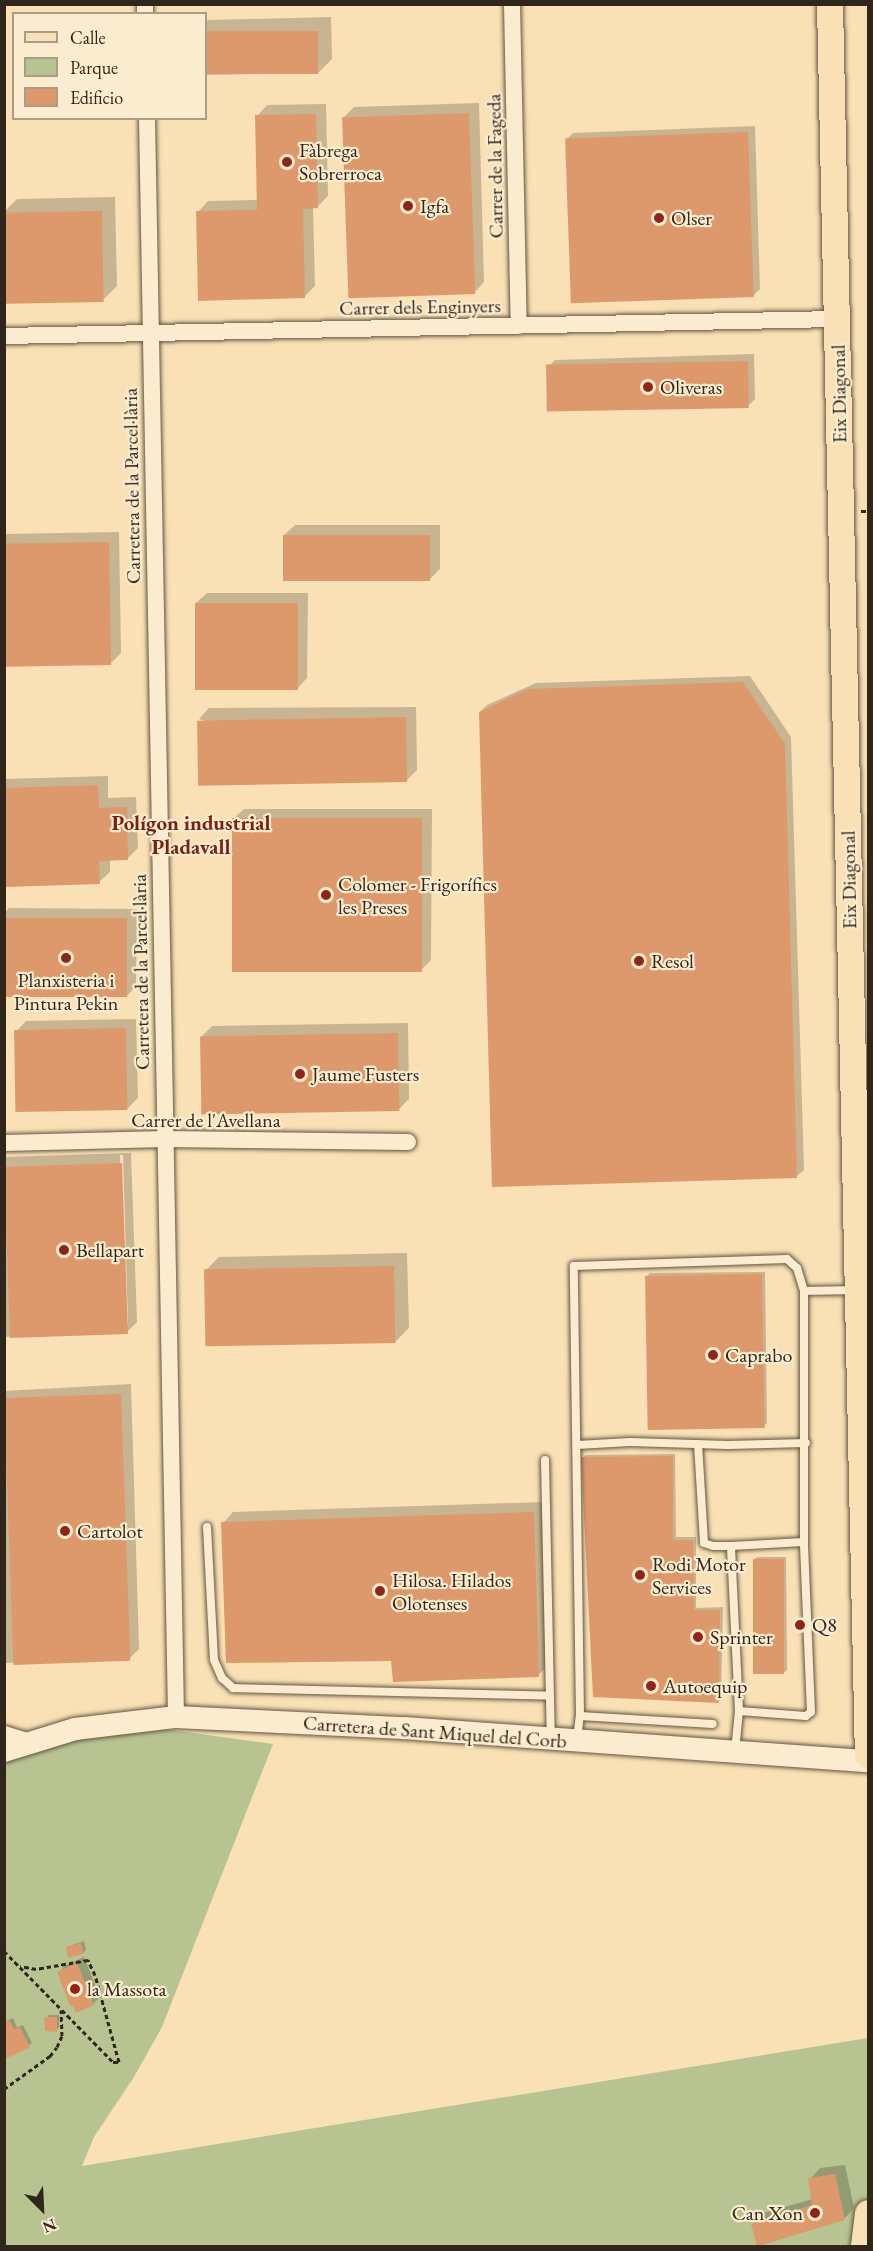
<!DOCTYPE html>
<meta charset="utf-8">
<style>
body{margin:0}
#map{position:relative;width:873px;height:2251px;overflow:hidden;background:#f9e1b5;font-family:"EB Garamond",serif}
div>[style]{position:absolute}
.green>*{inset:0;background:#b7c492}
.shadow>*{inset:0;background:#0003}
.building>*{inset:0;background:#dd996c;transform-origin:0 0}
.path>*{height:3px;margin-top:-1.5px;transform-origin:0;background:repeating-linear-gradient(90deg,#30261b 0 4.5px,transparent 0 7.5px)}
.roads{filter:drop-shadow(0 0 2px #625542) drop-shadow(0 0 2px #625542)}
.lane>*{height:8px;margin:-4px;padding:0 4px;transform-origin:4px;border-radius:4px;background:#fbeccf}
.street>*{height:16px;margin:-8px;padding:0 8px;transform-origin:8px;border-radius:8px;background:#fbeccf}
.secondary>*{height:22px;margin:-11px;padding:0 11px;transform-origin:11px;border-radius:11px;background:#fbeccf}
.primary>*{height:26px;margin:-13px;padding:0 13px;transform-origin:13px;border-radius:13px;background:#f9e1b5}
.dots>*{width:16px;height:16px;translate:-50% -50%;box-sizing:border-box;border:3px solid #fbeccf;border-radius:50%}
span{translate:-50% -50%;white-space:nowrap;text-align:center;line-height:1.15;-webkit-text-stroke:4.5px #fbeccf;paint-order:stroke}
.poi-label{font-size:20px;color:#30261b}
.left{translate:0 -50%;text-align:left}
.right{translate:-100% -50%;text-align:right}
.street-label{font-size:20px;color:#30261b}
.neighbourhood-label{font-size:21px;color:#7a1f14;font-weight:700}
.frame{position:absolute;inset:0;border:6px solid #30261b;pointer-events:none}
.legend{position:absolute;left:12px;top:12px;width:195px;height:108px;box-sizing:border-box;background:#fbeccf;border:2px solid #aa9d87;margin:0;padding:8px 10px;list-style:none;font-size:18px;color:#30261b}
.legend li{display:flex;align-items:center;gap:12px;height:30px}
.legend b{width:30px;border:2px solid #aa9d87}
.north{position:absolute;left:12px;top:2179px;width:60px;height:60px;-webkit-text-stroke:4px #fbeccf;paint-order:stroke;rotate:156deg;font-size:16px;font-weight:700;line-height:24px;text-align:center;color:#30261b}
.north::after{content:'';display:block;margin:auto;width:21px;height:27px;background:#30261b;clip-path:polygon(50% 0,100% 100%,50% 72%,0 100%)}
</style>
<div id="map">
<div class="green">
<i style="clip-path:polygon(144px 1726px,273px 1744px,162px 2027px,134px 2077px,94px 2137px,82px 2166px,868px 2038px,868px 2246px,5px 2246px,4px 1747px)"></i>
</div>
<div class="shadow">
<i style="clip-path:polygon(331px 17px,332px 59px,318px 73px,206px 75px,206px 23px,208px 20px)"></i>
<i style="clip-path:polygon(479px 103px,484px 282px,474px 293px,343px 118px,354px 107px)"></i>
<i style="clip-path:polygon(326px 104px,328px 196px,317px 207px,313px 207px,315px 286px,304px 297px,198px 212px,208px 201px,258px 200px,257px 116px,267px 105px)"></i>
<i style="clip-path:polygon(755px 126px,760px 289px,753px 296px,566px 140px,573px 133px)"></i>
<i style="clip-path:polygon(115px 197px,117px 286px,103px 300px,5px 303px,4px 212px,17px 199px)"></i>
<i style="clip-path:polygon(754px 354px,755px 399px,748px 406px,548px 367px,555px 360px)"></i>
<i style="clip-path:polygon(295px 525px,440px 525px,440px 569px,429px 580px,284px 535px)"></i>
<i style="clip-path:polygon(119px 532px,121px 653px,111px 663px,4px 666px,4px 534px)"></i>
<i style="clip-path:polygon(207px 593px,308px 593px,307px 678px,297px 689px,196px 603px)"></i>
<i style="clip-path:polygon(750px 676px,791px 737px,804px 1170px,797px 1176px,480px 712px,487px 705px,536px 683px)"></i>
<i style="clip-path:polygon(416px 707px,417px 770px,406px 781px,199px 719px,209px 708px)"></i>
<i style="clip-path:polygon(108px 776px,108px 798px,136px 797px,138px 848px,127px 859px,110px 859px,110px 872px,99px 882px,4px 885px,4px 779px)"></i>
<i style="clip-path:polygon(244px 809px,432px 809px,431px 960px,420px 971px,233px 819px)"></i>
<i style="clip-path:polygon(9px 908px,137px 909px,136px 986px,126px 997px,4px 996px,4px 913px)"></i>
<i style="clip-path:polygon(136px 1019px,138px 1098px,128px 1108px,16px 1032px,26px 1021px)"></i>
<i style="clip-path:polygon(408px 1023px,409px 1099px,399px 1109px,201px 1037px,212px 1026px)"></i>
<i style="clip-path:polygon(evenodd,131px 1153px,137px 1322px,127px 1332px,4px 1337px,4px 1157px,131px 1153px,120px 1155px,123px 1155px,128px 1324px,125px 1324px,120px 1155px)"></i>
<i style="clip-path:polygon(407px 1253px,409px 1328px,395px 1342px,205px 1271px,219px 1257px)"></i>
<i style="clip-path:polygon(765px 1272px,767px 1423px,764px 1426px,647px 1276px,650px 1273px)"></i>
<i style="clip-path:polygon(131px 1384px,139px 1649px,128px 1660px,4px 1663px,4px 1391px)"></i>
<i style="clip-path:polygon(675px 1454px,676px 1537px,696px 1537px,696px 1608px,723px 1607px,721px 1699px,718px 1702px,583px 1458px,586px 1455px)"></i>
<i style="clip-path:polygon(544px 1502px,549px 1665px,538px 1675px,392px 1659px,223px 1523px,233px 1512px)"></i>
<i style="clip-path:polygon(757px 1557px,786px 1557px,787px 1670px,784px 1673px,754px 1560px)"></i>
<i style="clip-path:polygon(84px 1941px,86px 1950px,83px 1953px,67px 1947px)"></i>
<i style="clip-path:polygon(84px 1957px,100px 1997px,93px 2004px,59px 1972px,66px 1965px)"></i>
<i style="clip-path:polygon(49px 2015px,59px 2015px,59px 2027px,56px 2030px,46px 2018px)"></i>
<i style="clip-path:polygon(13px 2018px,17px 2027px,23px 2025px,32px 2043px,6px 2057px,4px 2022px)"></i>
<i style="clip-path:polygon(845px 2165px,854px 2208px,844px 2219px,758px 2246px,753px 2224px,763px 2213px,813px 2199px,810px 2179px,820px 2168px)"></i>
</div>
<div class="building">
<i style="left:318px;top:31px;width:43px;height:112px;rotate:90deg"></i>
<i style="left:469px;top:113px;width:181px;height:127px;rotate:88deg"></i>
<i style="clip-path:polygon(316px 114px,318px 208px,303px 209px,305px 298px,198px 301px,196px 211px,257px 210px,255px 115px)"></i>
<i style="left:748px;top:132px;width:165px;height:183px;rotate:88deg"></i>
<i style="left:102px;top:211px;width:91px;height:98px;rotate:89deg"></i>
<i style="left:748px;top:361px;width:47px;height:202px;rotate:89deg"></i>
<i style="left:283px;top:535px;width:147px;height:46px"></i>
<i style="left:109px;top:542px;width:123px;height:105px;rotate:89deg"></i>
<i style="left:195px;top:603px;width:103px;height:87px"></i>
<i style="clip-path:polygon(743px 682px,785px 744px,797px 1178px,492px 1187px,479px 712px,528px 689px)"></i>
<i style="left:406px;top:717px;width:65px;height:209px;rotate:89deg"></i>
<i style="clip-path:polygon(98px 785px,99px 808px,127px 807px,128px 860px,99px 861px,100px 884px,4px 887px,4px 788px)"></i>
<i style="left:232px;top:818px;width:190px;height:154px"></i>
<i style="left:5px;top:918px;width:122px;height:79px"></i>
<i style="left:126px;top:1028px;width:82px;height:112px;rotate:89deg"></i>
<i style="left:398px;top:1033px;width:78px;height:198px;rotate:89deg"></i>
<i style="left:122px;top:1163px;width:171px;height:118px;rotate:88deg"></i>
<i style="left:394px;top:1266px;width:77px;height:190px;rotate:89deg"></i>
<i style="left:762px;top:1274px;width:154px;height:117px;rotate:89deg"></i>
<i style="left:121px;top:1394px;width:267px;height:117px;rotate:88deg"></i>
<i style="clip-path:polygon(673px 1456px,673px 1540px,693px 1540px,694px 1610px,720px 1610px,719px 1703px,593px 1697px,581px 1457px)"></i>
<i style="clip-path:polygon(534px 1512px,539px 1677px,393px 1682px,391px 1661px,226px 1663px,221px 1522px)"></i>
<i style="left:784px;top:1559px;width:115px;height:31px;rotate:90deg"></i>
<i style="left:81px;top:1943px;width:11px;height:16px;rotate:75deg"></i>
<i style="clip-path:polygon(77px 1963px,94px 2005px,76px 2013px,73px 2006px,70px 2006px,57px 1972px)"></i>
<i style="clip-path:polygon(44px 2017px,57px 2017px,57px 2032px,45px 2031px)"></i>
<i style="clip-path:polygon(9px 2020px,14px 2029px,20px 2027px,30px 2047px,5px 2059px,4px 2022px)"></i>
<i style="clip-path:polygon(835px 2174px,845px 2220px,757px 2246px,751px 2224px,812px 2205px,808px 2178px)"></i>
</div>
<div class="path">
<i style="left:861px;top:511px;width:7px"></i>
<i style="left:4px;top:1951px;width:156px;rotate:45.5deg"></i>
<i style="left:113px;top:2062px;width:6px"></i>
<i style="left:119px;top:2062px;width:90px;rotate:-105.4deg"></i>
<i style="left:95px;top:1975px;width:17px;rotate:-115deg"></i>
<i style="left:88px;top:1960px;width:53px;rotate:170.2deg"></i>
<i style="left:36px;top:1969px;width:16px;rotate:-169deg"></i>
<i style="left:4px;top:2089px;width:57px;rotate:-35.7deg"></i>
<i style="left:50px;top:2056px;width:11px;rotate:-52deg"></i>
<i style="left:57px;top:2047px;width:12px;rotate:-66deg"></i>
<i style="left:62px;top:2036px;width:26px;rotate:-92deg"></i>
</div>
<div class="roads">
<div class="lane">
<i style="left:698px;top:1444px;width:99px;rotate:86.5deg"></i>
<i style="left:704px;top:1543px;width:9px;rotate:18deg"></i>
<i style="left:713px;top:1546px;width:18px"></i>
<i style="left:577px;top:1445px;width:53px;rotate:-3.2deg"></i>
<i style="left:630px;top:1442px;width:98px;rotate:1.8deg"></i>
<i style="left:728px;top:1445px;width:78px;rotate:-1.5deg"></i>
<i style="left:545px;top:1460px;width:278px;rotate:88.8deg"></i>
<i style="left:207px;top:1527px;width:133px;rotate:87deg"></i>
<i style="left:214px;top:1660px;width:20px;rotate:66deg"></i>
<i style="left:222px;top:1678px;width:15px;rotate:42deg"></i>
<i style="left:233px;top:1688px;width:317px;rotate:1.4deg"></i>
<i style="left:739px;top:1711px;width:67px;rotate:4.3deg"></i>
<i style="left:806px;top:1716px;width:6px;rotate:-39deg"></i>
<i style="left:811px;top:1712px;width:170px;rotate:-92.4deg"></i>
<i style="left:804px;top:1542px;width:251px;rotate:-90deg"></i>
<i style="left:804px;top:1291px;width:51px;rotate:-1.1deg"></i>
<i style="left:580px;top:1716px;width:133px;rotate:3.4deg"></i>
<i style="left:577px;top:1739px;width:23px;rotate:-83deg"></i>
<i style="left:580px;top:1716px;width:450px;rotate:-90.8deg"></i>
<i style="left:574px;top:1266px;width:213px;rotate:-1.9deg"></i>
<i style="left:787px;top:1259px;width:13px;rotate:42deg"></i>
<i style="left:797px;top:1268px;width:24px;rotate:73deg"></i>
<i style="left:735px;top:1751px;width:40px;rotate:-84.3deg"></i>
<i style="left:739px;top:1711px;width:165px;rotate:-92.8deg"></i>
<i style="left:731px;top:1546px;width:73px;rotate:-3.1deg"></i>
</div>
<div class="street">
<i style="left:145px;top:4px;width:10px;rotate:90deg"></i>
<i style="left:512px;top:4px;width:322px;rotate:88.8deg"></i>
<i style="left:147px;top:118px;width:1599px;rotate:88.96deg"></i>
<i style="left:4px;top:336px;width:833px;rotate:-1.17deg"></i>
<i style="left:4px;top:1143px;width:161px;rotate:-1.4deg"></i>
<i style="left:165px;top:1139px;width:243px;rotate:0.7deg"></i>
<i style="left:4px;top:1734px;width:28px;rotate:17deg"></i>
</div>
<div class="secondary">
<i style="left:4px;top:1751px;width:74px;rotate:-17.2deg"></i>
<i style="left:75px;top:1729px;width:102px;rotate:-6.8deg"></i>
<i style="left:176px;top:1717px;width:228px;rotate:2.8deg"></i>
<i style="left:404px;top:1728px;width:465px;rotate:4.1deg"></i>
</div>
<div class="primary">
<i style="left:830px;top:4px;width:1752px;rotate:88.76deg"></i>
<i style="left:864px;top:2246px;width:33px;rotate:-83deg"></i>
</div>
</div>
<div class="dots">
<i style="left:287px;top:162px;background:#8f2418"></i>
<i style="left:408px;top:206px;background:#8f2418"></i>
<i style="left:659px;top:218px;background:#8f2418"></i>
<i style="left:648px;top:387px;background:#8f2418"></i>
<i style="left:326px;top:895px;background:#8f2418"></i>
<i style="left:66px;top:958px;background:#8f2418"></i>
<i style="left:639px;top:961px;background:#8f2418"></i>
<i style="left:300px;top:1074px;background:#8f2418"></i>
<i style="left:64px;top:1250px;background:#8f2418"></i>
<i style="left:713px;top:1355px;background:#8f2418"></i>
<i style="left:65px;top:1531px;background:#8f2418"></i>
<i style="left:640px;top:1575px;background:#8f2418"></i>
<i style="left:380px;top:1591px;background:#8f2418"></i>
<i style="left:800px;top:1625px;background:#8f2418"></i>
<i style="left:698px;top:1637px;background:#8f2418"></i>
<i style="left:651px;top:1686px;background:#8f2418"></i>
<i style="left:75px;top:1989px;background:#8f2418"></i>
<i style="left:815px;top:2213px;background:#8f2418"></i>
</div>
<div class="poi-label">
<span class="left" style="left:299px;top:162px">Fàbrega<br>Sobrerroca</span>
<span class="left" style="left:420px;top:206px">Igfa</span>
<span class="left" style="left:671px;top:218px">Olser</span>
<span class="left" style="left:660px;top:387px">Oliveras</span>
<span class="left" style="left:338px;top:896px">Colomer - Frigorífics<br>les Preses</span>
<span class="left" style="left:651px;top:961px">Resol</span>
<span style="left:66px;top:992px">Planxisteria i<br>Pintura Pekin</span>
<span class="left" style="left:312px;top:1074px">Jaume Fusters</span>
<span class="left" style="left:76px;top:1250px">Bellapart</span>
<span class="left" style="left:725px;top:1355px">Caprabo</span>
<span class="left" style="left:77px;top:1531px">Cartolot</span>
<span class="left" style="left:652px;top:1576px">Rodi Motor<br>Services</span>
<span class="left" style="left:392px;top:1592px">Hilosa. Hilados<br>Olotenses</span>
<span class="left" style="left:812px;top:1625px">Q8</span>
<span class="left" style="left:710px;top:1637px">Sprinter</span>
<span class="left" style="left:663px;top:1686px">Autoequip</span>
<span class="left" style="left:87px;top:1989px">la Massota</span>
<span class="right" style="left:803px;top:2213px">Can Xon</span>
</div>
<div class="street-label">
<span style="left:495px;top:166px;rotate:-91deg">Carrer de la Fageda</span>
<span style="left:420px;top:307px;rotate:-1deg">Carrer dels Enginyers</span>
<span style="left:839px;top:394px;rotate:-91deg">Eix Diagonal</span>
<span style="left:132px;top:486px;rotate:-91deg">Carretera de la Parcel·lària</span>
<span style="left:849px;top:880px;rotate:-91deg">Eix Diagonal</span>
<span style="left:141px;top:972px;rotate:-91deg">Carretera de la Parcel·lària</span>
<span style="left:206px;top:1120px">Carrer de l'Avellana</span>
<span style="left:435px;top:1732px;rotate:4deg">Carretera de Sant Miquel del Corb</span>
</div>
<div class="neighbourhood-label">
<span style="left:191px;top:835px">Polígon industrial<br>Pladavall</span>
</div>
<div class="frame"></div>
<ul class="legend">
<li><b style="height:8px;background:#f9e1b5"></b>Calle</li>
<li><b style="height:16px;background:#b7c492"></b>Parque</li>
<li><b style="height:16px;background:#dd996c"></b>Edificio</li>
</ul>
<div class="north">N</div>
</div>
